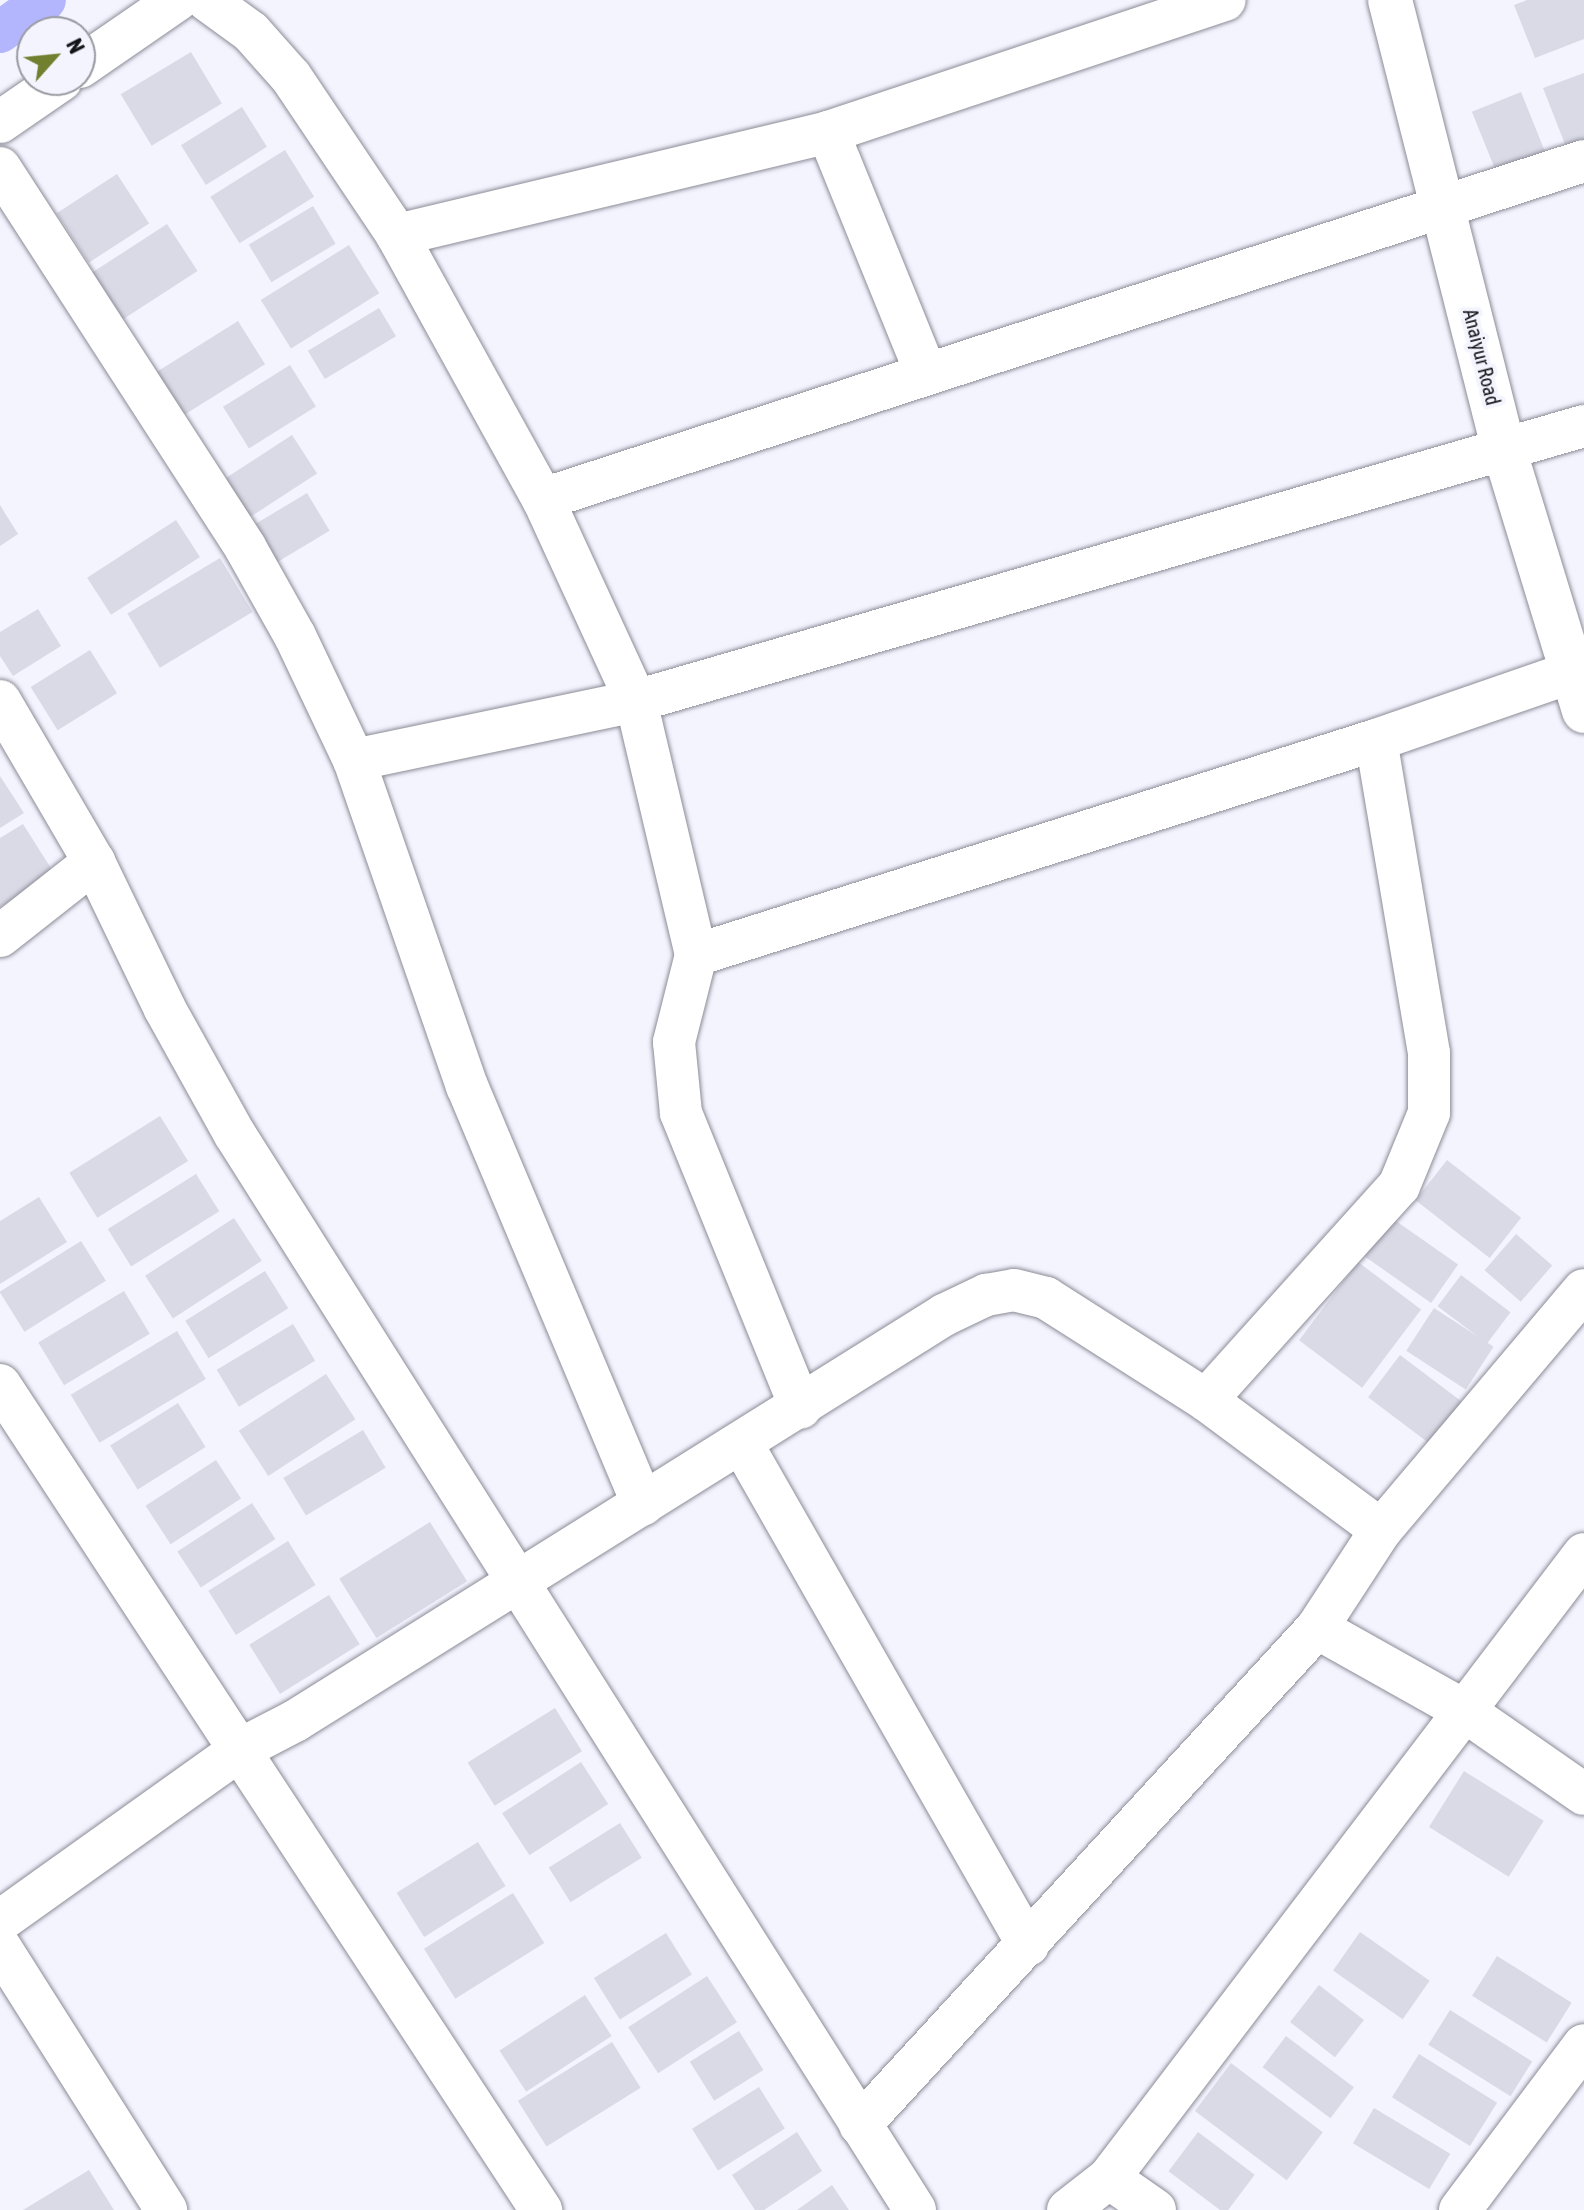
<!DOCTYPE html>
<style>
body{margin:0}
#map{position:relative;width:1584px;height:2210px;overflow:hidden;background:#f3f4fe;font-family:"Asap Condensed",sans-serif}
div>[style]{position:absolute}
.canal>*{height:42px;margin:-21px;padding:0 21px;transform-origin:21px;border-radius:21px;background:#b3b6fd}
.building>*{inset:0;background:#d9dae6;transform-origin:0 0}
.roads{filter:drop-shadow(0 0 2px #8b8c97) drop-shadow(0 0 2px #8b8c97)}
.minor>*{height:42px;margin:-21px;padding:0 21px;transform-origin:21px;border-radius:21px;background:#fff}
.primary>*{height:44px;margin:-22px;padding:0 22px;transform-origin:22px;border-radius:22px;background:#fff}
span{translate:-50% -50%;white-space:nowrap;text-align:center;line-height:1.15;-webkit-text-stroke:8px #f3f4fe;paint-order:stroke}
.street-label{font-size:20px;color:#151519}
.north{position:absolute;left:16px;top:16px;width:80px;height:80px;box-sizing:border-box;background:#f3f4fe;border:2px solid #9a9ba2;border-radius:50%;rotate:63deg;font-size:22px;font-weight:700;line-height:32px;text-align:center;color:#151519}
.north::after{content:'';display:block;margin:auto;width:28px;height:36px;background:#71802f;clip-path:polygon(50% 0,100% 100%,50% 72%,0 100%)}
</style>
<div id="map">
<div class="canal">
<i style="left:0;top:32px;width:55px;rotate:-35.4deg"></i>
</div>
<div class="building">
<i style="clip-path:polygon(1527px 0,1584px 0,1584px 39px,1535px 58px,1514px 5px)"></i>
<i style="left:191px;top:52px;width:60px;height:82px;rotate:59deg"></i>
<i style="clip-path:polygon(1584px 73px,1584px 146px,1568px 152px,1543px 88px)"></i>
<i style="left:1521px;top:92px;width:70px;height:53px;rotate:68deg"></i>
<i style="left:242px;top:107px;width:47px;height:72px;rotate:58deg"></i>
<i style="left:285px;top:150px;width:55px;height:88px;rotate:58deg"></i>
<i style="left:117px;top:174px;width:59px;height:72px;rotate:57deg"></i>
<i style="left:313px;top:206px;width:44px;height:75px;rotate:59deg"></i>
<i style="left:167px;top:224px;width:56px;height:92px;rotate:57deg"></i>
<i style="left:349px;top:245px;width:57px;height:104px;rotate:58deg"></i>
<i style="left:379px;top:308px;width:33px;height:83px;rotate:59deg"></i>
<i style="left:238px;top:321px;width:51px;height:105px;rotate:58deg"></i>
<i style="left:290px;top:365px;width:49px;height:79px;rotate:58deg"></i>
<i style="left:292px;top:435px;width:46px;height:89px;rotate:57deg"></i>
<i style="left:307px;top:493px;width:44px;height:75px;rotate:59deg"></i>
<i style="clip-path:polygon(0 505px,18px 534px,0 546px)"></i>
<i style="left:176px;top:520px;width:44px;height:106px;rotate:57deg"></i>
<i style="left:220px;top:558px;width:63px;height:108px;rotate:59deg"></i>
<i style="clip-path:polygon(38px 609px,61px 646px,13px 676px,0 656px,0 632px)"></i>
<i style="left:90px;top:650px;width:51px;height:70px;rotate:58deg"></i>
<i style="clip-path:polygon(0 776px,24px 813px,0 828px)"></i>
<i style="clip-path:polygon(23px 824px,54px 873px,0 907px,0 838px)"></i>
<i style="left:160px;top:1116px;width:53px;height:107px;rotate:58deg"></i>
<i style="left:1447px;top:1160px;width:94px;height:51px;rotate:38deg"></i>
<i style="left:196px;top:1174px;width:44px;height:104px;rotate:58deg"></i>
<i style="clip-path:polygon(39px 1197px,67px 1242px,0 1284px,0 1221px)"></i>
<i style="left:1386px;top:1214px;width:88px;height:47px;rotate:35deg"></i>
<i style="left:234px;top:1218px;width:51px;height:106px;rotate:57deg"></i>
<i style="left:1516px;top:1234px;width:48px;height:48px;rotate:41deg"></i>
<i style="left:81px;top:1241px;width:47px;height:96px;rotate:58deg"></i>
<i style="left:1358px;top:1262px;width:79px;height:98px;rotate:37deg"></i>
<i style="left:265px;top:1271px;width:44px;height:94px;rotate:58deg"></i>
<i style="left:1461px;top:1275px;width:62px;height:39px;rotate:37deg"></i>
<i style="left:124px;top:1291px;width:50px;height:100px;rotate:59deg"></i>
<i style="left:1434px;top:1308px;width:71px;height:51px;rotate:33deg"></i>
<i style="left:293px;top:1324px;width:43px;height:89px;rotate:59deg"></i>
<i style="left:177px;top:1331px;width:56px;height:124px;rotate:59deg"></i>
<i style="left:1400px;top:1355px;width:90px;height:53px;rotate:37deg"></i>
<i style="left:326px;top:1374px;width:54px;height:104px;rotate:57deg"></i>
<i style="left:178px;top:1403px;width:52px;height:80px;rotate:58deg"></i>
<i style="left:363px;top:1430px;width:44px;height:93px;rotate:59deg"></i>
<i style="left:216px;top:1460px;width:46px;height:84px;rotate:57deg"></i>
<i style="left:252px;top:1503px;width:43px;height:89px;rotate:57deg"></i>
<i style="left:430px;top:1522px;width:70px;height:107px;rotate:58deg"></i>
<i style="left:288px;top:1541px;width:52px;height:94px;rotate:58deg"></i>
<i style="left:329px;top:1595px;width:58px;height:94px;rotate:58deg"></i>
<i style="left:555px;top:1708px;width:51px;height:103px;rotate:58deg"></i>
<i style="left:581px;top:1762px;width:50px;height:94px;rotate:57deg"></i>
<i style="left:1464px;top:1771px;width:94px;height:66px;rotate:32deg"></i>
<i style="left:620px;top:1823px;width:41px;height:84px;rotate:58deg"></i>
<i style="left:478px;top:1842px;width:52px;height:96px;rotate:58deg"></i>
<i style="left:513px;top:1893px;width:59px;height:105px;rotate:58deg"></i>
<i style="left:1360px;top:1932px;width:85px;height:47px;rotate:35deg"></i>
<i style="left:666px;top:1933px;width:49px;height:85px;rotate:58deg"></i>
<i style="left:1497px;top:1956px;width:88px;height:47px;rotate:32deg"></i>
<i style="left:707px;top:1976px;width:55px;height:94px;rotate:57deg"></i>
<i style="left:1319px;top:1985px;width:57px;height:47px;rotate:38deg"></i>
<i style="left:585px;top:1995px;width:49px;height:102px;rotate:57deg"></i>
<i style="left:1450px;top:2010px;width:97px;height:41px;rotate:32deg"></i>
<i style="left:739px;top:2031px;width:46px;height:58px;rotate:58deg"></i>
<i style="left:1286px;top:2036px;width:85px;height:39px;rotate:37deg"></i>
<i style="left:612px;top:2042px;width:54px;height:111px;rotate:58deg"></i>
<i style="left:1419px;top:2054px;width:92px;height:51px;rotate:32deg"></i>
<i style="left:1231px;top:2063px;width:115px;height:60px;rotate:37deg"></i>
<i style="left:759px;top:2087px;width:49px;height:79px;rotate:58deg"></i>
<i style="left:1374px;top:2108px;width:89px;height:41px;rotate:31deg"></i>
<i style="clip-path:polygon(797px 2132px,822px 2171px,764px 2210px,755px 2210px,732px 2175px)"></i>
<i style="left:1198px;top:2132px;width:71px;height:49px;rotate:37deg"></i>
<i style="clip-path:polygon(89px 2170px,114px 2210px,23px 2210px)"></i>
<i style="clip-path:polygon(832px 2185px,849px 2210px,797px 2210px)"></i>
</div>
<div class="roads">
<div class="minor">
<i style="left:207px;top:0;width:54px;rotate:36deg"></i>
<i style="left:251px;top:32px;width:60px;rotate:48.4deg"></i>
<i style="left:291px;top:77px;width:190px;rotate:56.1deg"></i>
<i style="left:397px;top:235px;width:302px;rotate:61.1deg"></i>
<i style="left:543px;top:499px;width:222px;rotate:65.3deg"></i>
<i style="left:636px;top:701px;width:261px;rotate:76.7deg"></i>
<i style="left:696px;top:955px;width:90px;rotate:104.2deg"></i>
<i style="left:674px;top:1042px;width:71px;rotate:84.4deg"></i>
<i style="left:681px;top:1113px;width:318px;rotate:67.9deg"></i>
<i style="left:80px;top:67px;width:118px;rotate:-34.6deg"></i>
<i style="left:0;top:122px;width:74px;rotate:-34.5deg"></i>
<i style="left:828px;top:132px;width:260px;rotate:67.9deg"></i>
<i style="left:0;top:168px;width:451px;rotate:57.1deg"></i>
<i style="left:245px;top:547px;width:102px;rotate:60.7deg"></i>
<i style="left:295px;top:636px;width:137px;rotate:64.6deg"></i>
<i style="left:354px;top:760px;width:345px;rotate:70.9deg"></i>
<i style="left:467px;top:1086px;width:454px;rotate:67.2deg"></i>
<i style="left:397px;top:235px;width:443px;rotate:-13.4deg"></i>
<i style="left:828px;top:132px;width:418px;rotate:-18.4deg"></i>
<i style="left:543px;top:499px;width:1094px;rotate:-17.99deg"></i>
<i style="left:0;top:701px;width:186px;rotate:59.7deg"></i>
<i style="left:94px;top:862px;width:163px;rotate:64.2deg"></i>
<i style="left:165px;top:1009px;width:142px;rotate:60.9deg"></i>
<i style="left:234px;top:1133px;width:1274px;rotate:57.69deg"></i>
<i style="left:354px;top:760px;width:288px;rotate:-11.8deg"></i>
<i style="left:636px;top:701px;width:987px;rotate:-16.18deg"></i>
<i style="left:0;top:936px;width:120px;rotate:-38.2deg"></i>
<i style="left:696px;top:955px;width:713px;rotate:-17.55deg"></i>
<i style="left:1376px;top:740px;width:207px;rotate:-19.1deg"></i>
<i style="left:0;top:1385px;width:987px;rotate:56.74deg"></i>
<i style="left:1206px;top:1400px;width:288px;rotate:-48deg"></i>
<i style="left:1399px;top:1186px;width:79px;rotate:-67.7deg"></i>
<i style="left:1429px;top:1113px;width:60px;rotate:-90deg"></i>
<i style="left:1429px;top:1053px;width:317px;rotate:-99.6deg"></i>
<i style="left:742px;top:1444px;width:577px;rotate:60.28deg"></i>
<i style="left:1317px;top:1628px;width:167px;rotate:29.3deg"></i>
<i style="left:1463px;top:1710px;width:147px;rotate:34.8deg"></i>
<i style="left:0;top:1921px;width:296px;rotate:-35.5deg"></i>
<i style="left:241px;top:1749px;width:61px;rotate:-27.4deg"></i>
<i style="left:295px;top:1721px;width:766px;rotate:-32.03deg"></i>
<i style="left:944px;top:1315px;width:47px;rotate:-25.5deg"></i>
<i style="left:986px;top:1295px;width:28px;rotate:-10deg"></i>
<i style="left:1014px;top:1290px;width:33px;rotate:14deg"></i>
<i style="left:1046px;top:1298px;width:190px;rotate:32.5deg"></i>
<i style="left:1206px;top:1400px;width:218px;rotate:36.6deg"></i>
<i style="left:1381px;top:1530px;width:314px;rotate:-49.8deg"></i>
<i style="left:0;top:1947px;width:311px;rotate:57.7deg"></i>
<i style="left:860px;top:2125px;width:675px;rotate:-47.4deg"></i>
<i style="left:1317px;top:1628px;width:117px;rotate:-56.9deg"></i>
<i style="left:1109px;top:2178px;width:56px;rotate:34.8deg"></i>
<i style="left:1068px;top:2210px;width:52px;rotate:-38deg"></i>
<i style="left:1109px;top:2178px;width:784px;rotate:-52.72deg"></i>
<i style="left:1460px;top:2210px;width:206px;rotate:-53.1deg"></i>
</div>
<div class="primary">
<i style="left:1390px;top:0;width:463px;rotate:75.8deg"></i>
<i style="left:1504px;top:449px;width:274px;rotate:73deg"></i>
</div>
</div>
<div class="street-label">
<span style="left:1482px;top:357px;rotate:76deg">Anaiyur Road</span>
</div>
<div class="north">N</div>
</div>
